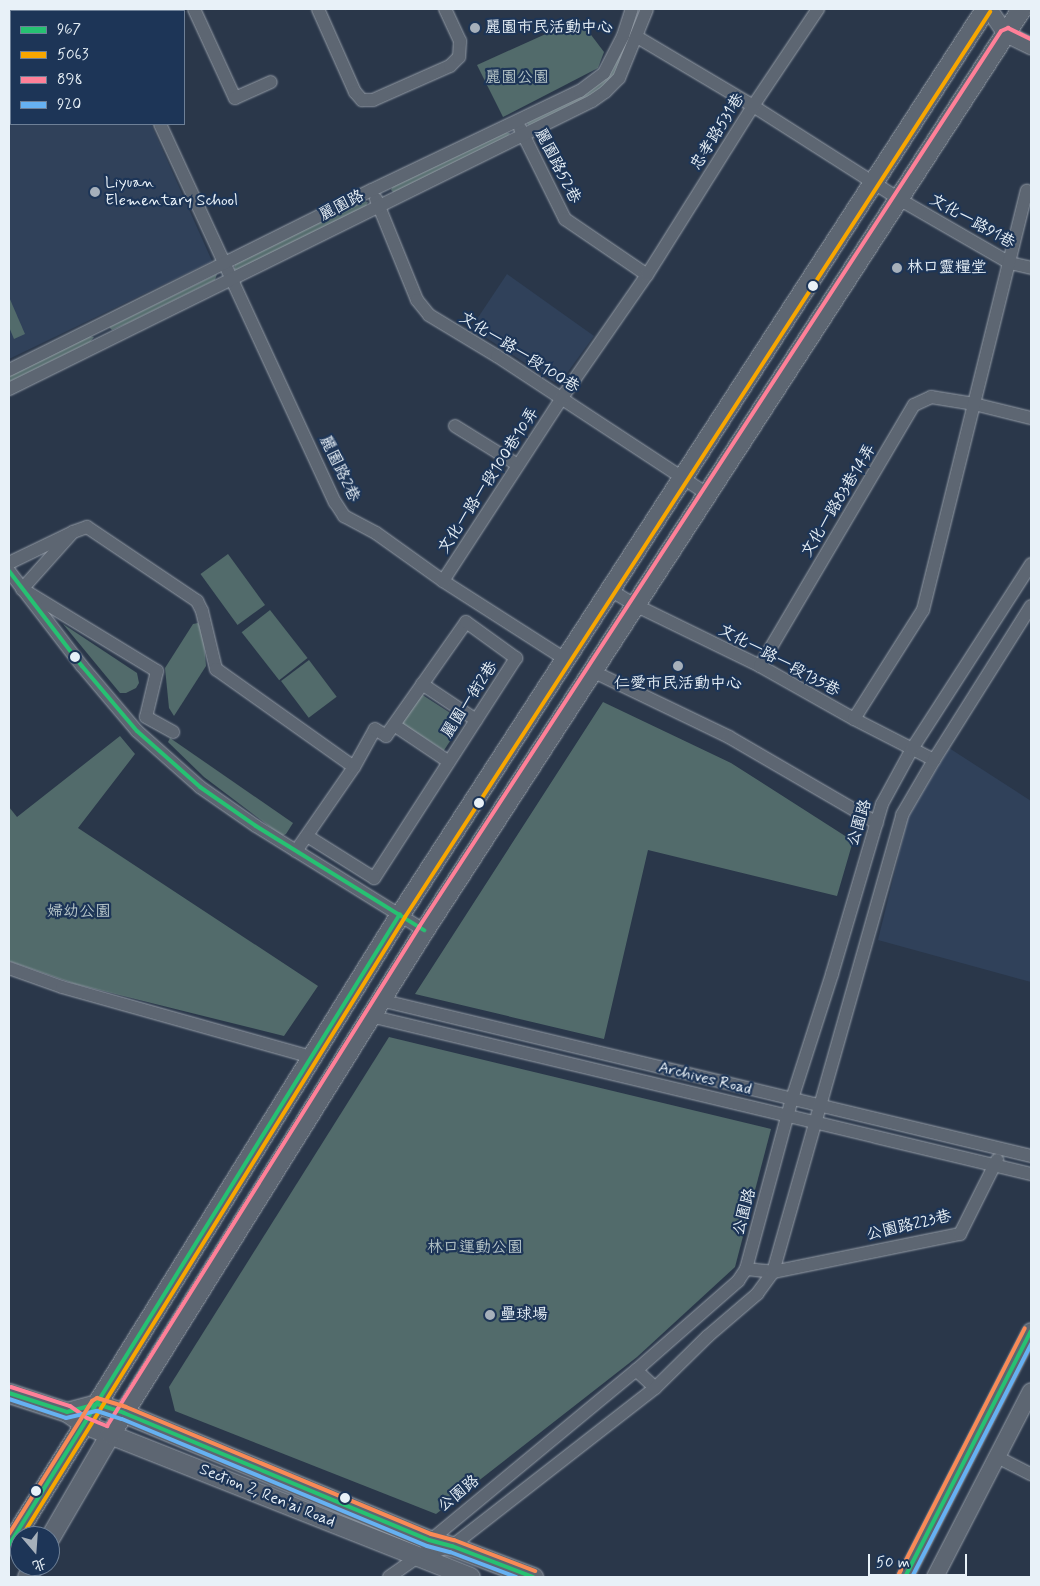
<!DOCTYPE html>
<meta charset="utf-8">
<style>
body{margin:0}
#map{position:relative;width:1040px;height:1586px;overflow:hidden;background:#2a374a;font-family:Mynerve,"LXGW WenKai TC",sans-serif}
div>[style]{position:absolute}
.built>*{inset:0;background:#30415a}
.green>*{inset:0;background:#526b6b;transform-origin:0 0}
.roads{filter:drop-shadow(0 0 1px #959da7) drop-shadow(0 0 1px #959da7)}
.minor>*{height:12px;margin:-6px;padding:0 6px;transform-origin:6px;border-radius:6px;background:#5d6672}
.tertiary>*{height:16px;margin:-8px;padding:0 8px;transform-origin:8px;border-radius:8px;background:#5d6672}
.secondary>*{height:19px;margin:-9.5px;padding:0 9.5px;transform-origin:9.5px;border-radius:9.5px;background:#5d6672}
.bus-1>*{height:4px;margin:-2px;padding:0 2px;transform-origin:2px;border-radius:2px;background:#26c172}
.bus-2>*{height:4px;margin:-2px;padding:0 2px;transform-origin:2px;border-radius:2px;background:#f7a600}
.bus-3>*{height:4px;margin:-2px;padding:0 2px;transform-origin:2px;border-radius:2px;background:#ff8098}
.bus-4>*{height:4px;margin:-2px;padding:0 2px;transform-origin:2px;border-radius:2px;background:#66b1f2}
.bus-5>*{height:4px;margin:-2px;padding:0 2px;transform-origin:2px;border-radius:2px;background:#f98a56}
.dots>*{width:14px;height:14px;translate:-50% -50%;box-sizing:border-box;border:2px solid #1d3557;border-radius:50%}
span{translate:-50% -50%;white-space:nowrap;text-align:center;line-height:1.15;-webkit-text-stroke:4.5px #1d3557;paint-order:stroke}
.poi-label{font-size:16px;color:#e8f1f8}
.left{translate:0 -50%;text-align:left}
.park-label{font-size:16px;color:#b6c5c8}
.street-label{font-size:16px;color:#e8f1f8}
.frame{position:absolute;inset:0;border:10px solid #e8f1f8;pointer-events:none}
.legend{position:absolute;left:10px;top:10px;width:175px;height:115px;box-sizing:border-box;background:#1d3557;border:1px solid #6e8097;margin:0;padding:6px 9px;list-style:none;font-size:15px;color:#e8f1f8}
.legend li{display:flex;align-items:center;gap:10px;height:25px}
.legend b{width:25px;border:1px solid #6e8097}
.north{position:absolute;left:10px;top:1526px;width:50px;height:50px;box-sizing:border-box;background:#1d3557;border:1px solid #6e8097;border-radius:50%;rotate:162deg;font-size:14px;font-weight:700;line-height:20px;text-align:center;color:#e8f1f8}
.north::after{content:'';display:block;margin:auto;width:18px;height:22px;background:#a6b0bb;clip-path:polygon(50% 0,100% 100%,50% 72%,0 100%)}
.scale{position:absolute;left:868px;top:1554px;width:99px;height:22px;box-sizing:border-box;border:2px solid #e8f1f8;border-top:0;padding-left:6px;font-size:15px;line-height:18px;white-space:nowrap;color:#e8f1f8;-webkit-text-stroke:4px #1d3557;paint-order:stroke}
</style>
<div id="map">
<div class="built">
<i style="clip-path:polygon(11px 29px,11px 124px,151px 124px,212px 261px,9px 359px,9px 30px)"></i>
<i style="clip-path:polygon(507px 274px,594px 336px,562px 380px,554px 382px,471px 328px)"></i>
<i style="clip-path:polygon(949px 748px,1031px 801px,1031px 982px,878px 940px,908px 818px)"></i>
</div>
<div class="green">
<i style="clip-path:polygon(579px 19px,604px 52px,598px 68px,503px 117px,477px 65px)"></i>
<i style="clip-path:polygon(627px 44px,613px 77px,602px 90px,529px 126px,526px 122px,565px 103px,623px 45px)"></i>
<i style="clip-path:polygon(504px 132px,510px 133px,507px 137px,394px 193px,391px 190px,393px 186px)"></i>
<i style="clip-path:polygon(363px 201px,368px 202px,366px 206px,238px 271px,234px 269px,235px 264px)"></i>
<i style="clip-path:polygon(217px 274px,215px 280px,126px 324px,112px 330px,109px 327px)"></i>
<i style="clip-path:polygon(9px 297px,25px 334px,14px 339px,9px 327px)"></i>
<i style="clip-path:polygon(88px 336px,94px 337px,90px 342px,9px 382px,9px 374px)"></i>
<i style="left:228px;top:554px;width:63px;height:34px;rotate:54deg"></i>
<i style="left:270px;top:610px;width:61px;height:36px;rotate:52deg"></i>
<i style="clip-path:polygon(198px 623px,203px 630px,206px 666px,174px 716px,169px 708px,165px 668px,193px 624px)"></i>
<i style="clip-path:polygon(63px 624px,137px 673px,139px 683px,136px 688px,126px 693px,120px 693px)"></i>
<i style="left:309px;top:660px;width:46px;height:35px;rotate:53deg"></i>
<i style="left:421px;top:694px;width:50px;height:35px;rotate:33deg"></i>
<i style="clip-path:polygon(603px 702px,731px 763px,853px 841px,837px 896px,648px 850px,604px 1039px,415px 994px)"></i>
<i style="clip-path:polygon(120px 736px,135px 754px,78px 828px,318px 986px,284px 1036px,75px 984px,9px 961px,9px 807px,17px 817px)"></i>
<i style="clip-path:polygon(170px 738px,293px 823px,286px 834px,282px 836px,204px 777px,168px 742px)"></i>
<i style="clip-path:polygon(389px 1037px,771px 1129px,735px 1267px,637px 1357px,436px 1514px,175px 1411px,169px 1387px)"></i>
</div>
<div class="roads">
<div class="minor">
<i style="left:107px;top:9px;width:2px;rotate:63deg"></i>
<i style="left:194px;top:9px;width:98px;rotate:65.3deg"></i>
<i style="left:235px;top:98px;width:39px;rotate:-24deg"></i>
<i style="left:318px;top:9px;width:91px;rotate:66deg"></i>
<i style="left:355px;top:92px;width:11px;rotate:49deg"></i>
<i style="left:362px;top:100px;width:11px"></i>
<i style="left:373px;top:100px;width:84px;rotate:-23.8deg"></i>
<i style="left:450px;top:66px;width:13px;rotate:-45deg"></i>
<i style="left:459px;top:57px;width:16px;rotate:-86deg"></i>
<i style="left:460px;top:41px;width:35px;rotate:-115deg"></i>
<i style="left:637px;top:37px;width:135px;rotate:30.7deg"></i>
<i style="left:753px;top:106px;width:173px;rotate:32.5deg"></i>
<i style="left:899px;top:199px;width:128px;rotate:30deg"></i>
<i style="left:1010px;top:263px;width:22px;rotate:13deg"></i>
<i style="left:160px;top:124px;width:417px;rotate:65.2deg"></i>
<i style="left:335px;top:502px;width:17px;rotate:57deg"></i>
<i style="left:344px;top:516px;width:36px;rotate:28deg"></i>
<i style="left:376px;top:533px;width:82px;rotate:35.6deg"></i>
<i style="left:443px;top:581px;width:145px;rotate:32.6deg"></i>
<i style="left:520px;top:128px;width:102px;rotate:63.7deg"></i>
<i style="left:565px;top:219px;width:99px;rotate:34.3deg"></i>
<i style="left:376px;top:199px;width:109px;rotate:67.9deg"></i>
<i style="left:417px;top:300px;width:19px;rotate:51deg"></i>
<i style="left:429px;top:315px;width:79px;rotate:31.1deg"></i>
<i style="left:497px;top:356px;width:251px;rotate:33.3deg"></i>
<i style="left:9px;top:370px;width:405px;rotate:-26.4deg"></i>
<i style="left:372px;top:190px;width:230px;rotate:-25.5deg"></i>
<i style="left:580px;top:91px;width:30px;rotate:-37deg"></i>
<i style="left:604px;top:73px;width:42px;rotate:-62.8deg"></i>
<i style="left:623px;top:36px;width:28px;rotate:-72deg"></i>
<i style="left:9px;top:389px;width:650px;rotate:-26.29deg"></i>
<i style="left:592px;top:101px;width:16px;rotate:-35deg"></i>
<i style="left:605px;top:92px;width:20px;rotate:-45deg"></i>
<i style="left:619px;top:78px;width:74px;rotate:-67.9deg"></i>
<i style="left:455px;top:426px;width:74px;rotate:31.8deg"></i>
<i style="left:73px;top:532px;width:15px;rotate:-20deg"></i>
<i style="left:87px;top:527px;width:133px;rotate:33.9deg"></i>
<i style="left:197px;top:601px;width:11px;rotate:63deg"></i>
<i style="left:202px;top:611px;width:60px;rotate:76.4deg"></i>
<i style="left:216px;top:669px;width:169px;rotate:35.4deg"></i>
<i style="left:9px;top:563px;width:71px;rotate:-25.8deg"></i>
<i style="left:73px;top:532px;width:76px;rotate:131.8deg"></i>
<i style="left:22px;top:589px;width:158px;rotate:31.3deg"></i>
<i style="left:157px;top:671px;width:47px;rotate:103.4deg"></i>
<i style="left:146px;top:717px;width:31px;rotate:29deg"></i>
<i style="left:9px;top:571px;width:120px;rotate:52.5deg"></i>
<i style="left:82px;top:666px;width:85px;rotate:49.8deg"></i>
<i style="left:137px;top:731px;width:84px;rotate:41.6deg"></i>
<i style="left:200px;top:787px;width:68px;rotate:34.9deg"></i>
<i style="left:256px;top:826px;width:198px;rotate:31.8deg"></i>
<i style="left:443px;top:581px;width:217px;rotate:-57deg"></i>
<i style="left:561px;top:399px;width:151px;rotate:-55.3deg"></i>
<i style="left:647px;top:275px;width:199px;rotate:-57.9deg"></i>
<i style="left:753px;top:106px;width:117px;rotate:-56.2deg"></i>
<i style="left:610px;top:590px;width:29px;rotate:31deg"></i>
<i style="left:635px;top:605px;width:139px;rotate:26deg"></i>
<i style="left:760px;top:666px;width:108px;rotate:29.4deg"></i>
<i style="left:854px;top:719px;width:90px;rotate:27.1deg"></i>
<i style="left:760px;top:666px;width:303px;rotate:-59.5deg"></i>
<i style="left:914px;top:405px;width:19px;rotate:-25deg"></i>
<i style="left:931px;top:397px;width:44px;rotate:9.2deg"></i>
<i style="left:974px;top:404px;width:59px;rotate:13.8deg"></i>
<i style="left:592px;top:671px;width:152px;rotate:25.7deg"></i>
<i style="left:729px;top:737px;width:171px;rotate:30.2deg"></i>
<i style="left:422px;top:684px;width:65px;rotate:33.7deg"></i>
<i style="left:854px;top:719px;width:129px;rotate:-57.7deg"></i>
<i style="left:923px;top:610px;width:432px;rotate:-76.1deg"></i>
<i style="left:394px;top:725px;width:66px;rotate:33.9deg"></i>
<i style="left:296px;top:851px;width:102px;rotate:-55.4deg"></i>
<i style="left:354px;top:767px;width:43px;rotate:-61.1deg"></i>
<i style="left:375px;top:729px;width:13px;rotate:32deg"></i>
<i style="left:386px;top:736px;width:139px;rotate:-54.9deg"></i>
<i style="left:466px;top:622px;width:62px;rotate:35.8deg"></i>
<i style="left:516px;top:658px;width:262px;rotate:122.8deg"></i>
<i style="left:374px;top:878px;width:79px;rotate:-147.9deg"></i>
<i style="left:9px;top:968px;width:56px;rotate:19.7deg"></i>
<i style="left:62px;top:987px;width:259px;rotate:15.7deg"></i>
<i style="left:380px;top:1000px;width:669px;rotate:13.48deg"></i>
<i style="left:370px;top:1016px;width:680px;rotate:13.44deg"></i>
<i style="left:746px;top:1269px;width:27px;rotate:6deg"></i>
<i style="left:773px;top:1272px;width:191px;rotate:-11.5deg"></i>
<i style="left:960px;top:1234px;width:83px;rotate:-63.4deg"></i>
<i style="left:636px;top:1370px;width:26px;rotate:43deg"></i>
<i style="left:997px;top:1457px;width:38px;rotate:27deg"></i>
<i style="left:426px;top:1544px;width:268px;rotate:-39.6deg"></i>
<i style="left:633px;top:1373px;width:140px;rotate:-41.2deg"></i>
<i style="left:738px;top:1281px;width:14px;rotate:-56deg"></i>
<i style="left:746px;top:1269px;width:173px;rotate:-74.9deg"></i>
<i style="left:791px;top:1102px;width:134px;rotate:-72.2deg"></i>
<i style="left:832px;top:974px;width:177px;rotate:-73.6deg"></i>
<i style="left:882px;top:804px;width:63px;rotate:-61.4deg"></i>
<i style="left:912px;top:749px;width:220px;rotate:-57.2deg"></i>
<i style="left:389px;top:1577px;width:35px;rotate:-35deg"></i>
<i style="left:418px;top:1557px;width:36px;rotate:-18deg"></i>
<i style="left:452px;top:1546px;width:257px;rotate:-37.9deg"></i>
<i style="left:655px;top:1388px;width:74px;rotate:-44.5deg"></i>
<i style="left:708px;top:1336px;width:65px;rotate:-40.6deg"></i>
<i style="left:757px;top:1294px;width:27px;rotate:-54deg"></i>
<i style="left:773px;top:1272px;width:475px;rotate:-74.2deg"></i>
<i style="left:902px;top:815px;width:64px;rotate:-59.8deg"></i>
<i style="left:934px;top:760px;width:182px;rotate:-57.8deg"></i>
</div>
<div class="tertiary">
<i style="left:989px;top:9px;width:30px;rotate:56deg"></i>
<i style="left:1006px;top:34px;width:28px;rotate:26deg"></i>
<i style="left:16px;top:11px;width:6px;rotate:-18deg"></i>
<i style="left:905px;top:1577px;width:276px;rotate:-62.9deg"></i>
<i style="left:935px;top:1577px;width:209px;rotate:-62.7deg"></i>
</div>
<div class="secondary">
<i style="left:9px;top:1393px;width:61px;rotate:18.1deg"></i>
<i style="left:67px;top:1412px;width:21px;rotate:35deg"></i>
<i style="left:84px;top:1424px;width:415px;rotate:21.6deg"></i>
<i style="left:67px;top:1412px;width:31px;rotate:-15deg"></i>
<i style="left:97px;top:1404px;width:28px;rotate:18deg"></i>
<i style="left:124px;top:1413px;width:330px;rotate:22.6deg"></i>
<i style="left:429px;top:1540px;width:24px;rotate:15deg"></i>
<i style="left:452px;top:1546px;width:87px;rotate:20.9deg"></i>
<i style="left:50px;top:1537px;width:119px;rotate:-59.8deg"></i>
<i style="left:110px;top:1434px;width:594px;rotate:-58.08deg"></i>
<i style="left:424px;top:930px;width:1098px;rotate:-57.05deg"></i>
<i style="left:9px;top:1545px;width:742px;rotate:-58.22deg"></i>
<i style="left:400px;top:914px;width:1078px;rotate:-57.12deg"></i>
<i style="left:27px;top:1577px;width:13px;rotate:-61deg"></i>
</div>
</div>
<div class="bus-1">
<i style="left:9px;top:571px;width:120px;rotate:52.5deg"></i>
<i style="left:82px;top:666px;width:85px;rotate:49.8deg"></i>
<i style="left:137px;top:731px;width:84px;rotate:41.6deg"></i>
<i style="left:200px;top:787px;width:68px;rotate:34.9deg"></i>
<i style="left:256px;top:826px;width:198px;rotate:31.8deg"></i>
<i style="left:9px;top:1393px;width:61px;rotate:18.1deg"></i>
<i style="left:67px;top:1412px;width:31px;rotate:-15deg"></i>
<i style="left:97px;top:1404px;width:28px;rotate:18deg"></i>
<i style="left:124px;top:1413px;width:330px;rotate:22.6deg"></i>
<i style="left:429px;top:1540px;width:24px;rotate:15deg"></i>
<i style="left:452px;top:1546px;width:87px;rotate:20.9deg"></i>
<i style="left:9px;top:1545px;width:742px;rotate:-58.22deg"></i>
<i style="left:905px;top:1577px;width:276px;rotate:-62.9deg"></i>
</div>
<div class="bus-2">
<i style="left:22px;top:1536px;width:728px;rotate:-58.25deg"></i>
<i style="left:405px;top:917px;width:1078px;rotate:-57.12deg"></i>
</div>
<div class="bus-3">
<i style="left:11px;top:1387px;width:62px;rotate:17.9deg"></i>
<i style="left:70px;top:1406px;width:21px;rotate:35deg"></i>
<i style="left:87px;top:1418px;width:22px;rotate:22deg"></i>
<i style="left:107px;top:1426px;width:589px;rotate:-57.98deg"></i>
<i style="left:419px;top:927px;width:1068px;rotate:-56.99deg"></i>
<i style="left:1001px;top:31px;width:8px;rotate:-23deg"></i>
<i style="left:1008px;top:28px;width:25px;rotate:26deg"></i>
</div>
<div class="bus-4">
<i style="left:9px;top:1399px;width:60px;rotate:18.4deg"></i>
<i style="left:66px;top:1418px;width:32px;rotate:-13deg"></i>
<i style="left:97px;top:1411px;width:26px;rotate:18deg"></i>
<i style="left:122px;top:1419px;width:330px;rotate:22.6deg"></i>
<i style="left:427px;top:1546px;width:24px;rotate:15deg"></i>
<i style="left:450px;top:1552px;width:71px;rotate:20.7deg"></i>
<i style="left:912px;top:1577px;width:262px;rotate:-62.9deg"></i>
</div>
<div class="bus-5">
<i style="left:9px;top:1534px;width:157px;rotate:-58deg"></i>
<i style="left:92px;top:1401px;width:6px;rotate:-31deg"></i>
<i style="left:97px;top:1398px;width:30px;rotate:17deg"></i>
<i style="left:126px;top:1407px;width:330px;rotate:22.6deg"></i>
<i style="left:431px;top:1534px;width:24px;rotate:15deg"></i>
<i style="left:454px;top:1540px;width:87px;rotate:20.9deg"></i>
<i style="left:899px;top:1574px;width:276px;rotate:-62.9deg"></i>
</div>
<div class="dots">
<i style="left:475px;top:28px;background:#a6b0bb"></i>
<i style="left:95px;top:192px;background:#a6b0bb"></i>
<i style="left:897px;top:268px;background:#a6b0bb"></i>
<i style="left:813px;top:286px;background:#e8f1f8"></i>
<i style="left:75px;top:657px;background:#e8f1f8"></i>
<i style="left:678px;top:666px;background:#a6b0bb"></i>
<i style="left:479px;top:803px;background:#e8f1f8"></i>
<i style="left:490px;top:1315px;background:#a6b0bb"></i>
<i style="left:36px;top:1491px;background:#e8f1f8"></i>
<i style="left:345px;top:1498px;background:#e8f1f8"></i>
</div>
<div class="poi-label">
<span class="left" style="left:485px;top:28px">麗園市民活動中心</span>
<span class="left" style="left:105px;top:192px">Liyuan<br>Elementary School</span>
<span class="left" style="left:907px;top:268px">林口靈糧堂</span>
<span style="left:678px;top:684px">仁愛市民活動中心</span>
<span class="left" style="left:500px;top:1315px">壘球場</span>
</div>
<div class="park-label">
<span style="left:517px;top:78px">麗園公園</span>
<span style="left:79px;top:912px">婦幼公園</span>
<span style="left:475px;top:1248px">林口運動公園</span>
</div>
<div class="street-label">
<span style="left:718px;top:132px;rotate:-58deg">忠孝路531巷</span>
<span style="left:557px;top:166px;rotate:63deg">麗園路52巷</span>
<span style="left:342px;top:206px;rotate:-27deg">麗園路</span>
<span style="left:972px;top:222px;rotate:29deg">文化一路91巷</span>
<span style="left:519px;top:353px;rotate:32deg">文化一路一段100巷</span>
<span style="left:339px;top:469px;rotate:64deg">麗園路2巷</span>
<span style="left:489px;top:481px;rotate:-57deg">文化一路一段100巷10弄</span>
<span style="left:839px;top:501px;rotate:-59deg">文化一路83巷14弄</span>
<span style="left:779px;top:661px;rotate:28deg">文化一路一段135巷</span>
<span style="left:470px;top:700px;rotate:-57deg">麗園一街2巷</span>
<span style="left:860px;top:823px;rotate:-73deg">公園路</span>
<span style="left:705px;top:1079px;rotate:14deg">Archives Road</span>
<span style="left:745px;top:1212px;rotate:-75deg">公園路</span>
<span style="left:909px;top:1226px;rotate:-13deg">公園路223巷</span>
<span style="left:459px;top:1494px;rotate:-39deg">公園路</span>
<span style="left:267px;top:1496px;rotate:22deg">Section 2, Ren'ai Road</span>
</div>
<div class="frame"></div>
<ul class="legend">
<li><b style="height:6px;background:#26c172"></b>967</li>
<li><b style="height:6px;background:#f7a600"></b>5063</li>
<li><b style="height:6px;background:#ff8098"></b>898</li>
<li><b style="height:6px;background:#66b1f2"></b>920</li>
</ul>
<div class="north">北</div>
<div class="scale">50 m</div>
</div>
